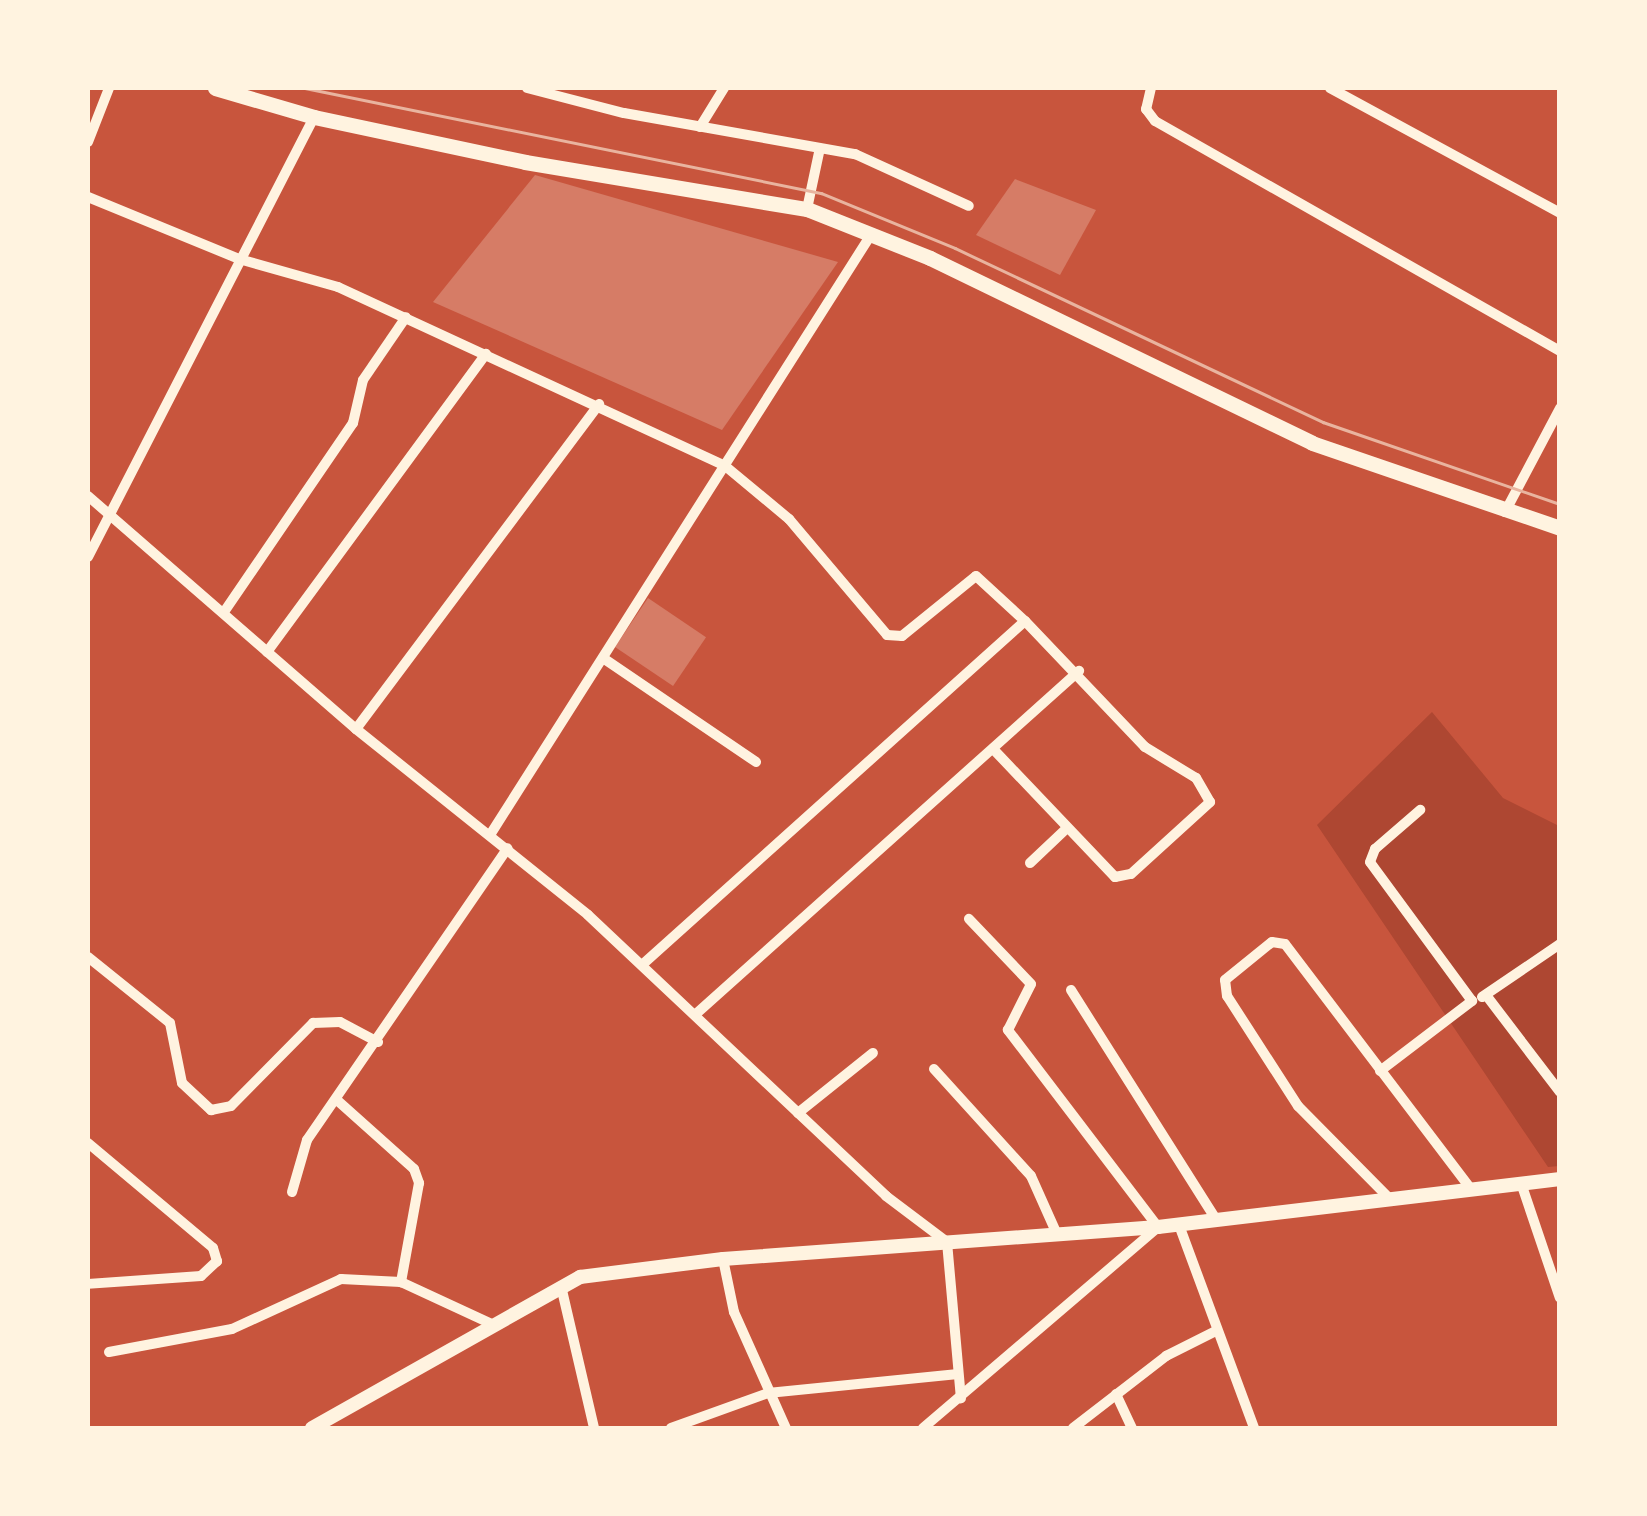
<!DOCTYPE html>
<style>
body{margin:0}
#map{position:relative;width:1647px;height:1516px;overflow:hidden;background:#c8553d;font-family:"Golos Text",sans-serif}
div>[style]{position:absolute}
.green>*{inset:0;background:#ae4732}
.building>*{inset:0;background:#d67c66;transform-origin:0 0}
.minor>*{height:10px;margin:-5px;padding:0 5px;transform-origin:5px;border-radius:5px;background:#fff3e0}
.tertiary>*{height:14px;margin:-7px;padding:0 7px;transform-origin:7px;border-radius:7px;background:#fff3e0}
.secondary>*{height:15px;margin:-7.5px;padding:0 7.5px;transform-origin:7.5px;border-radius:7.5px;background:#fff3e0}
.tram>*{height:2.5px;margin:-1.25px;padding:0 1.25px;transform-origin:1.25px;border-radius:1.25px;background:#e9b49f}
span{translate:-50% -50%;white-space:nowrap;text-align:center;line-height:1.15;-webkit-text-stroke:8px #fff3e0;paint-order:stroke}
.frame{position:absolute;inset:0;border:90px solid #fff3e0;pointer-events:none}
</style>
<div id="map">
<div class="green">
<i style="clip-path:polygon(1432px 712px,1503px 798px,1559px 826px,1559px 1166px,1548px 1167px,1317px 825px)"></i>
</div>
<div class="building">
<i style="clip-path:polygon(535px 175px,838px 262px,722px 430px,433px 302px)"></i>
<i style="clip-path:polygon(1015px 179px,1096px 210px,1060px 275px,976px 235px)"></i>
<i style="left:648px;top:598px;width:70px;height:59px;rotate:34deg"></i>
</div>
<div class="minor">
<i style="left:527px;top:88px;width:100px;rotate:14.5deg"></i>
<i style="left:624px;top:113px;width:235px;rotate:10.1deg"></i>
<i style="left:855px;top:154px;width:125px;rotate:24.5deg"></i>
<i style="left:1151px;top:88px;width:22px;rotate:103deg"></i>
<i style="left:1146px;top:109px;width:15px;rotate:53deg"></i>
<i style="left:1155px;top:121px;width:466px;rotate:29.6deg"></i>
<i style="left:1330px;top:88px;width:262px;rotate:28.5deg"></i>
<i style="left:700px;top:127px;width:46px;rotate:-58.4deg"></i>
<i style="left:88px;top:142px;width:58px;rotate:-68.7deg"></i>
<i style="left:88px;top:197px;width:163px;rotate:22.3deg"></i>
<i style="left:239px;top:259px;width:103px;rotate:15.8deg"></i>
<i style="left:338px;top:287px;width:425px;rotate:24.8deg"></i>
<i style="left:724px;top:465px;width:85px;rotate:39.7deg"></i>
<i style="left:789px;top:519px;width:152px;rotate:49.8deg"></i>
<i style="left:887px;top:635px;width:15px;rotate:4deg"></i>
<i style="left:902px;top:636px;width:95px;rotate:-39deg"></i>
<i style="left:976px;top:576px;width:67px;rotate:42.6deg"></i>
<i style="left:1025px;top:621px;width:513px;rotate:138.08deg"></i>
<i style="left:807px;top:209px;width:62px;rotate:-78deg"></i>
<i style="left:88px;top:496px;width:355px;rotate:41deg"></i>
<i style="left:356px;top:729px;width:297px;rotate:38.7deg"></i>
<i style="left:588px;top:915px;width:410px;rotate:43.3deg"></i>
<i style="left:886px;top:1196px;width:76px;rotate:37deg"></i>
<i style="left:947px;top:1242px;width:157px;rotate:84.9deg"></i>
<i style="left:1505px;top:512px;width:118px;rotate:-62.1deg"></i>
<i style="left:88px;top:557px;width:495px;rotate:-62.8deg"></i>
<i style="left:224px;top:612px;width:229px;rotate:-55.7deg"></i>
<i style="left:353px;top:423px;width:44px;rotate:-76.9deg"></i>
<i style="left:363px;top:380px;width:76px;rotate:-55.7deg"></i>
<i style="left:267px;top:652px;width:370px;rotate:-53.7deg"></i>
<i style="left:603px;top:658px;width:185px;rotate:34.2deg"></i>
<i style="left:356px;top:729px;width:406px;rotate:-53.2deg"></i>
<i style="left:995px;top:751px;width:174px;rotate:46.4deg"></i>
<i style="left:1115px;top:877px;width:16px;rotate:-11deg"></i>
<i style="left:1131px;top:874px;width:107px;rotate:-42.3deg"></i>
<i style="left:1210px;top:802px;width:28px;rotate:-120deg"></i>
<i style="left:1196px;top:778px;width:60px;rotate:-148.7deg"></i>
<i style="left:1145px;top:747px;width:174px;rotate:-133.6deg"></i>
<i style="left:490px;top:835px;width:713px;rotate:-57.6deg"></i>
<i style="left:1030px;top:863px;width:50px;rotate:-43.4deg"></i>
<i style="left:88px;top:957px;width:105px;rotate:38.8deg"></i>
<i style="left:170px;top:1023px;width:61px;rotate:78.7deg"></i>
<i style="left:182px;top:1083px;width:40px;rotate:43deg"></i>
<i style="left:211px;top:1110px;width:20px;rotate:-11deg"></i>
<i style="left:231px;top:1106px;width:117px;rotate:-45.3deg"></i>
<i style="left:313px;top:1023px;width:27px;rotate:-2deg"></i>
<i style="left:340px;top:1022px;width:43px;rotate:27.8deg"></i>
<i style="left:1071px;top:990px;width:273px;rotate:57.7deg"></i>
<i style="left:1486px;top:995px;width:122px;rotate:52.7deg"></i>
<i style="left:1482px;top:997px;width:94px;rotate:-34.2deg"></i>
<i style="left:697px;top:1013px;width:513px;rotate:-41.84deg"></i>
<i style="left:934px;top:1069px;width:144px;rotate:47.8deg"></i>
<i style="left:1031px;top:1176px;width:61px;rotate:65.9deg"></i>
<i style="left:1380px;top:1071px;width:116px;rotate:-37.3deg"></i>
<i style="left:1472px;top:1001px;width:172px;rotate:-126.3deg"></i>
<i style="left:1370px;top:862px;width:14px;rotate:-69deg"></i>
<i style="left:1375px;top:849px;width:60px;rotate:-40.9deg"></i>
<i style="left:338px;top:1101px;width:102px;rotate:41.8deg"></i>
<i style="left:414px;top:1169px;width:15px;rotate:70deg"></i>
<i style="left:419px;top:1183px;width:101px;rotate:100.3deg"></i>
<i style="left:798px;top:1113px;width:96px;rotate:-38.7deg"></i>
<i style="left:88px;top:1143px;width:163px;rotate:40deg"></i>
<i style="left:213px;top:1248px;width:14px;rotate:73deg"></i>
<i style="left:217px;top:1261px;width:22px;rotate:137deg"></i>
<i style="left:201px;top:1276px;width:113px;rotate:176deg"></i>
<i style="left:1521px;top:1183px;width:121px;rotate:71.3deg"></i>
<i style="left:292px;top:1192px;width:54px;rotate:-73.9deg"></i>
<i style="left:307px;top:1140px;width:354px;rotate:-55.5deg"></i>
<i style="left:1389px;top:1198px;width:129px;rotate:-134.7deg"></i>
<i style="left:1298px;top:1106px;width:131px;rotate:-122.8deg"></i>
<i style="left:1227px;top:996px;width:16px;rotate:-97deg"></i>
<i style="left:1225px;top:980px;width:60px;rotate:-39deg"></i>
<i style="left:1272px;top:942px;width:13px;rotate:9deg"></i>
<i style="left:1285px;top:944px;width:306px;rotate:52.8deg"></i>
<i style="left:1179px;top:1225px;width:216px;rotate:69.7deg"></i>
<i style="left:723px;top:1259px;width:54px;rotate:78.3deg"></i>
<i style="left:734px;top:1312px;width:127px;rotate:65.9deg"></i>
<i style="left:561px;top:1286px;width:146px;rotate:76.9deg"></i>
<i style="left:109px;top:1352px;width:125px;rotate:-10.6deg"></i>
<i style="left:232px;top:1329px;width:120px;rotate:-24.6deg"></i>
<i style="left:341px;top:1279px;width:60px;rotate:2.9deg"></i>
<i style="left:401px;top:1282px;width:100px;rotate:24.8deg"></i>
<i style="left:1116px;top:1394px;width:38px;rotate:65deg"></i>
<i style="left:671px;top:1428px;width:103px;rotate:-19.8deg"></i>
<i style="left:768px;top:1393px;width:191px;rotate:-5.7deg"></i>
<i style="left:923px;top:1428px;width:309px;rotate:-40.5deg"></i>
<i style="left:1158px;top:1227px;width:248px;rotate:-127.3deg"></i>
<i style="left:1008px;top:1030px;width:51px;rotate:-63.4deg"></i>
<i style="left:1031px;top:984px;width:90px;rotate:-133.6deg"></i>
<i style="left:1073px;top:1428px;width:118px;rotate:-37.7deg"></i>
<i style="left:1166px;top:1356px;width:54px;rotate:-26.6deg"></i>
</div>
<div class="tertiary">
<i style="left:312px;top:1428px;width:308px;rotate:-29.4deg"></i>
<i style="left:580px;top:1277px;width:144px;rotate:-7.2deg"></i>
<i style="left:723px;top:1259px;width:436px;rotate:-4.2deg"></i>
<i style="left:1158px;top:1227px;width:405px;rotate:-6.8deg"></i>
</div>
<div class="secondary">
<i style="left:215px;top:88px;width:103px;rotate:16.3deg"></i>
<i style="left:314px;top:117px;width:216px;rotate:12deg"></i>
<i style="left:525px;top:162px;width:286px;rotate:9.5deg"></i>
<i style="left:807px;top:209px;width:132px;rotate:21.7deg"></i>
<i style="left:930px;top:258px;width:424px;rotate:25.8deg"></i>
<i style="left:1312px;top:443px;width:262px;rotate:18.9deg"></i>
</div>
<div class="tram">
<i style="left:305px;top:88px;width:527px;rotate:11.5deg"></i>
<i style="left:821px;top:193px;width:145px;rotate:22.3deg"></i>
<i style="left:955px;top:248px;width:407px;rotate:25.3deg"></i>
<i style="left:1323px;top:422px;width:251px;rotate:19.1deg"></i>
</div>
<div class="frame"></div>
</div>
